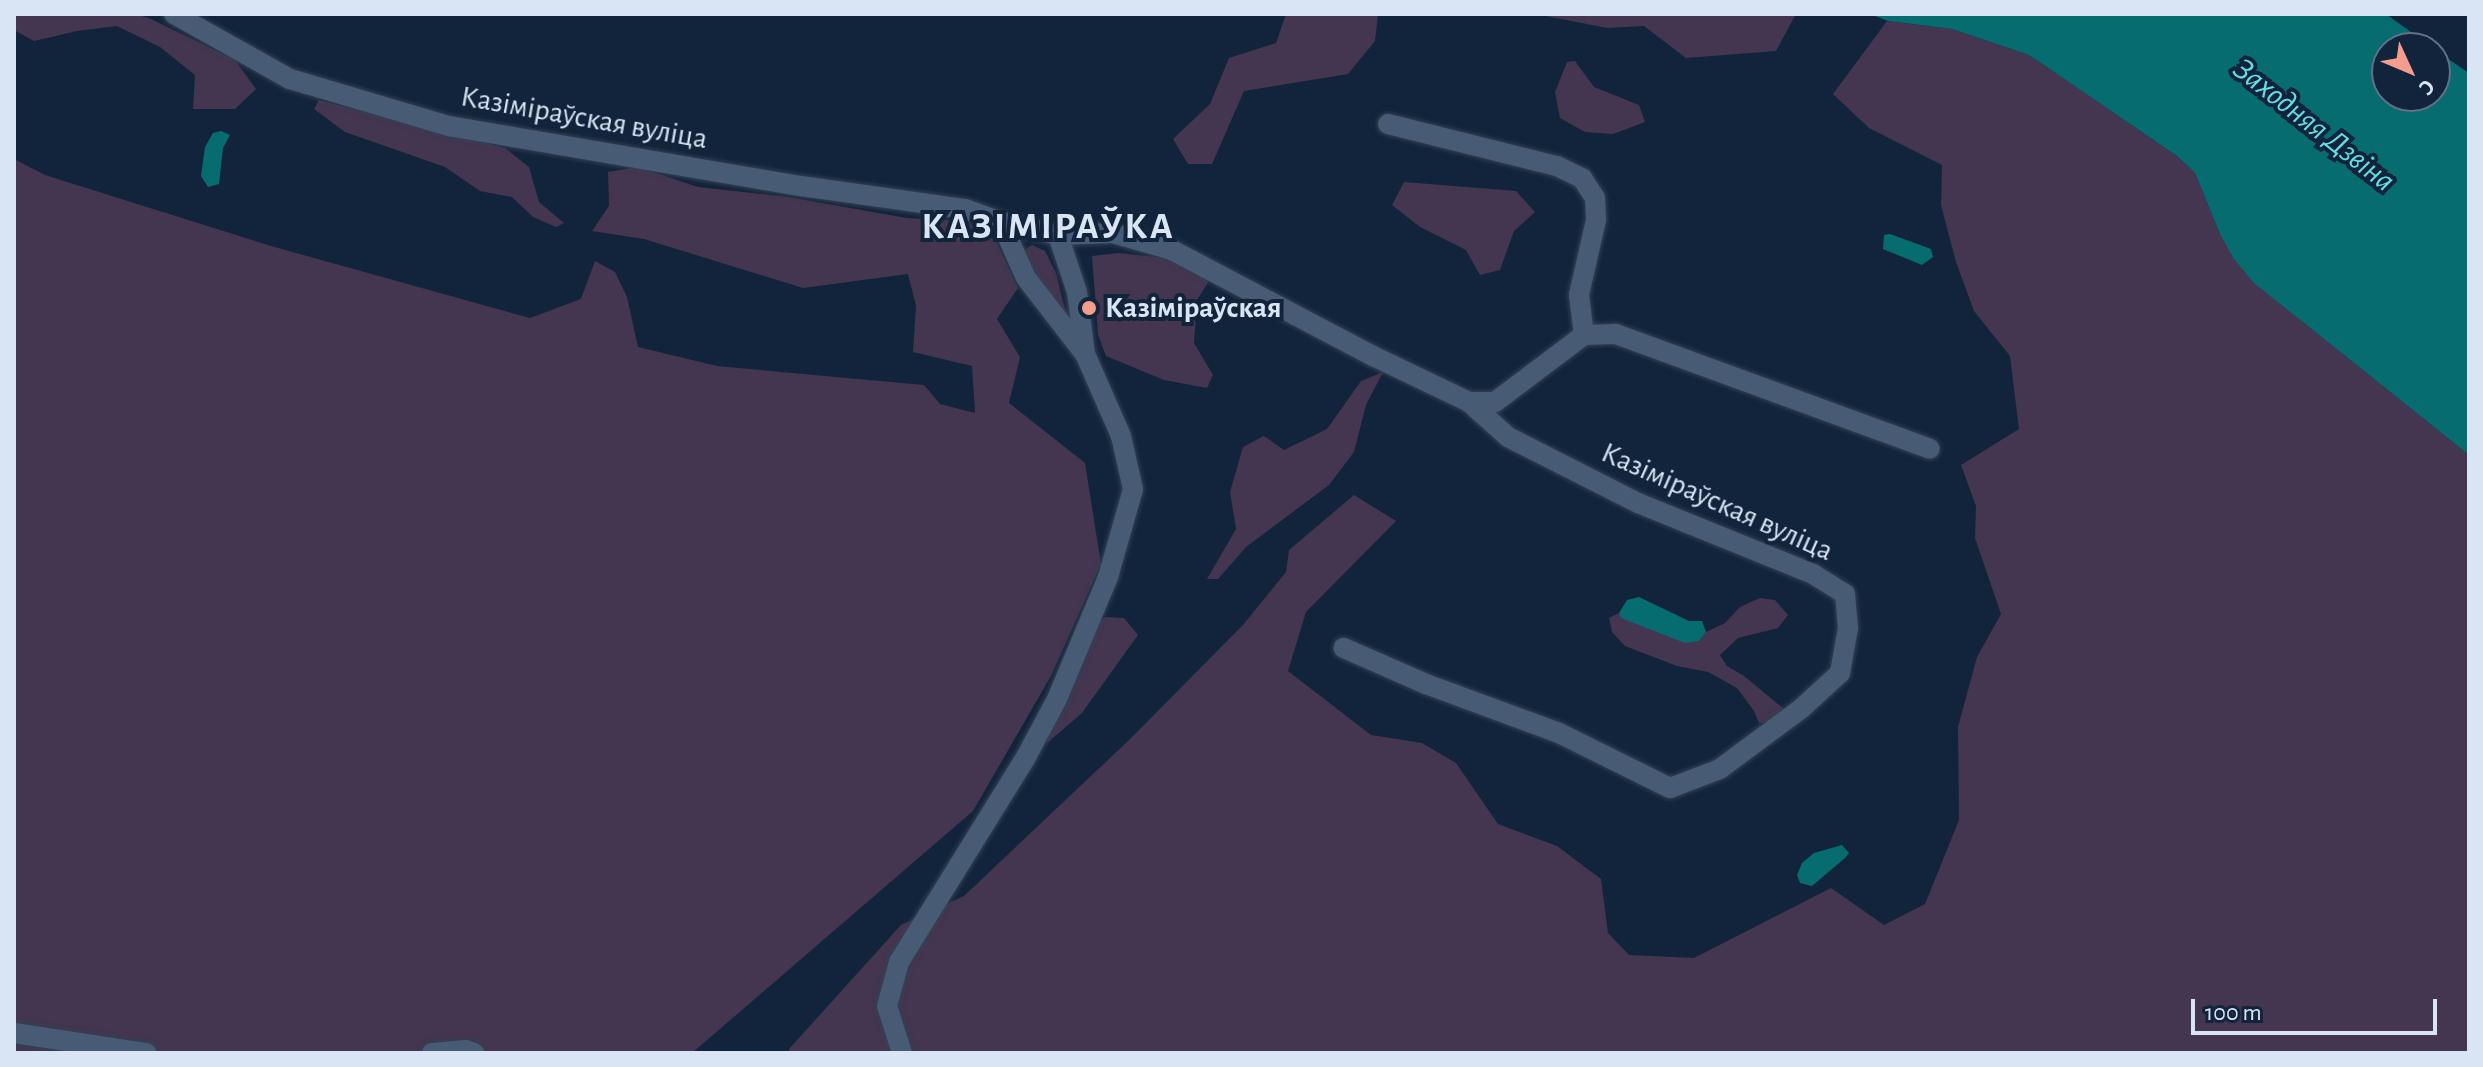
<!DOCTYPE html>
<meta charset="utf-8">
<style>
body{margin:0}
#map{position:relative;width:2483px;height:1067px;overflow:hidden;background:#12243b;font-family:"Alegreya Sans",sans-serif}
div>[style]{position:absolute}
.green>*{inset:0;background:#443550}
.water>*{inset:0;background:#076c70}
.roads{filter:drop-shadow(0 0 2px #344054) drop-shadow(0 0 2px #344054)}
.minor>*{height:20px;margin:-10px;padding:0 10px;transform-origin:10px;border-radius:10px;background:#475b75}
.dots>*{width:22px;height:22px;translate:-50% -50%;box-sizing:border-box;border:4px solid #12243b;border-radius:50%}
span{translate:-50% -50%;white-space:nowrap;text-align:center;line-height:1.15;-webkit-text-stroke:8px #12243b;paint-order:stroke}
.street-label{font-size:30px;color:#d9e5f4}
.poi-label{font-size:30px;color:#d9e5f4;font-weight:700}
.left{translate:0 -50%;text-align:left}
.water-label{font-size:32px;color:#62dfe5;font-style:italic}
.district-label{font-size:38px;color:#d9e5f4;font-weight:700;letter-spacing:2px}
.frame{position:absolute;inset:0;border:16px solid #d9e5f4;pointer-events:none}
.north{position:absolute;left:2371px;top:32px;width:80px;height:80px;box-sizing:border-box;background:#12243b;border:2px solid #627185;border-radius:50%;rotate:134deg;font-size:22px;font-weight:700;line-height:32px;text-align:center;color:#d9e5f4}
.north::after{content:'';display:block;margin:auto;width:28px;height:36px;background:#f49d8c;clip-path:polygon(50% 0,100% 100%,50% 72%,0 100%)}
.scale{position:absolute;left:2191px;top:999px;width:246px;height:36px;box-sizing:border-box;border:4px solid #d9e5f4;border-top:0;padding-left:10px;font-size:24px;line-height:28px;white-space:nowrap;color:#d9e5f4;-webkit-text-stroke:6px #12243b;paint-order:stroke}
</style>
<div id="map">
<div class="green">
<i style="clip-path:polygon(14px 14px,136px 14px,151px 19px,235px 60px,256px 89px,235px 109px,193px 109px,195px 75px,160px 47px,117px 26px,77px 31px,34px 41px,14px 30px)"></i>
<i style="clip-path:polygon(1286px 14px,1378px 14px,1375px 41px,1348px 74px,1244px 91px,1212px 164px,1188px 164px,1173px 139px,1210px 104px,1229px 58px,1276px 43px)"></i>
<i style="clip-path:polygon(1536px 14px,1796px 14px,1776px 51px,1686px 58px,1644px 26px,1607px 28px)"></i>
<i style="clip-path:polygon(1887px 21px,1952px 29px,2029px 55px,2177px 156px,2195px 173px,2220px 234px,2293px 314px,2469px 455px,2469px 1053px,790px 1053px,789px 1049px,901px 925px,964px 896px,1129px 740px,1243px 625px,1286px 572px,1289px 550px,1354px 495px,1396px 521px,1306px 612px,1288px 671px,1371px 735px,1422px 743px,1456px 763px,1498px 824px,1557px 846px,1601px 879px,1608px 933px,1629px 955px,1694px 958px,1831px 888px,1884px 925px,1925px 904px,1959px 820px,1958px 727px,1977px 657px,2001px 614px,1975px 538px,1976px 506px,1961px 465px,2019px 429px,2010px 356px,1974px 311px,1956px 262px,1941px 205px,1942px 165px,1869px 128px,1833px 94px)"></i>
<i style="clip-path:polygon(1575px 61px,1594px 87px,1639px 105px,1645px 122px,1613px 134px,1585px 132px,1560px 118px,1555px 92px,1567px 62px)"></i>
<i style="clip-path:polygon(319px 100px,505px 148px,529px 167px,539px 202px,564px 223px,556px 227px,533px 217px,512px 197px,480px 191px,445px 167px,345px 132px,314px 109px)"></i>
<i style="clip-path:polygon(14px 159px,45px 175px,271px 246px,530px 318px,581px 299px,595px 261px,615px 272px,627px 297px,638px 347px,717px 366px,924px 385px,940px 404px,975px 413px,972px 366px,913px 352px,916px 306px,908px 274px,803px 288px,644px 239px,592px 231px,609px 206px,608px 172px,638px 167px,698px 187px,788px 197px,907px 218px,966px 221px,996px 241px,1018px 288px,997px 319px,1020px 357px,1009px 403px,1085px 463px,1101px 564px,1051px 676px,973px 811px,692px 1053px,14px 1053px)"></i>
<i style="clip-path:polygon(1404px 182px,1516px 191px,1535px 212px,1514px 231px,1500px 270px,1480px 275px,1466px 250px,1420px 227px,1392px 205px)"></i>
<i style="clip-path:polygon(1032px 245px,1045px 251px,1056px 273px,1066px 314px,1028px 265px,1024px 250px)"></i>
<i style="clip-path:polygon(1119px 253px,1174px 259px,1209px 281px,1197px 300px,1194px 343px,1213px 375px,1207px 388px,1164px 380px,1106px 356px,1098px 335px,1092px 256px)"></i>
<i style="clip-path:polygon(1383px 372px,1366px 405px,1354px 452px,1329px 485px,1246px 547px,1218px 579px,1207px 579px,1236px 529px,1230px 492px,1243px 447px,1264px 436px,1284px 450px,1327px 429px,1361px 381px)"></i>
<i style="clip-path:polygon(1760px 598px,1775px 600px,1788px 615px,1778px 628px,1738px 638px,1720px 655px,1727px 666px,1744px 676px,1784px 709px,1768px 722px,1759px 723px,1754px 711px,1737px 688px,1708px 672px,1677px 666px,1625px 646px,1612px 632px,1609px 618px,1619px 613px,1622px 618px,1699px 641px,1706px 632px,1725px 623px,1740px 607px)"></i>
<i style="clip-path:polygon(1106px 617px,1124px 618px,1138px 635px,1082px 713px,1046px 744px,1094px 624px)"></i>
</div>
<div class="water">
<i style="clip-path:polygon(1870px 14px,2386px 14px,2433px 48px,2387px 48px,2387px 96px,2435px 96px,2435px 50px,2469px 73px,2469px 455px,2254px 283px,2234px 259px,2220px 234px,2195px 173px,2177px 156px,2029px 55px,1952px 29px,1888px 21px)"></i>
<i style="clip-path:polygon(221px 131px,230px 135px,223px 148px,219px 184px,208px 187px,201px 176px,205px 147px,213px 133px)"></i>
<i style="clip-path:polygon(1890px 234px,1931px 249px,1933px 257px,1922px 265px,1883px 249px,1884px 235px)"></i>
<i style="clip-path:polygon(1639px 597px,1689px 621px,1702px 621px,1706px 632px,1699px 641px,1685px 643px,1621px 618px,1619px 613px,1627px 600px)"></i>
<i style="clip-path:polygon(1842px 845px,1849px 853px,1845px 858px,1812px 886px,1800px 883px,1797px 875px,1802px 863px,1814px 853px)"></i>
</div>
<div class="roads">
<div class="minor">
<i style="left:174px;top:14px;width:133px;rotate:29.3deg"></i>
<i style="left:290px;top:79px;width:166px;rotate:16.5deg"></i>
<i style="left:449px;top:126px;width:357px;rotate:9.7deg"></i>
<i style="left:801px;top:186px;width:166px;rotate:8deg"></i>
<i style="left:965px;top:209px;width:38px;rotate:20deg"></i>
<i style="left:1001px;top:222px;width:58px;rotate:12.8deg"></i>
<i style="left:1058px;top:235px;width:54px;rotate:-2.1deg"></i>
<i style="left:1112px;top:233px;width:62px;rotate:15.8deg"></i>
<i style="left:1172px;top:250px;width:227px;rotate:27.8deg"></i>
<i style="left:1373px;top:356px;width:106px;rotate:25.6deg"></i>
<i style="left:1469px;top:402px;width:52px;rotate:41.9deg"></i>
<i style="left:1508px;top:437px;width:146px;rotate:26.9deg"></i>
<i style="left:1638px;top:503px;width:189px;rotate:22.1deg"></i>
<i style="left:1813px;top:574px;width:38px;rotate:32deg"></i>
<i style="left:1845px;top:594px;width:34px;rotate:85deg"></i>
<i style="left:1848px;top:628px;width:46px;rotate:100.1deg"></i>
<i style="left:1840px;top:673px;width:52px;rotate:137.4deg"></i>
<i style="left:1802px;top:708px;width:102px;rotate:143.4deg"></i>
<i style="left:1720px;top:769px;width:53px;rotate:159.2deg"></i>
<i style="left:1670px;top:788px;width:124px;rotate:-153.6deg"></i>
<i style="left:1559px;top:733px;width:142px;rotate:-159.8deg"></i>
<i style="left:1426px;top:684px;width:90px;rotate:-156.3deg"></i>
<i style="left:1388px;top:124px;width:174px;rotate:14deg"></i>
<i style="left:1557px;top:166px;width:28px;rotate:26deg"></i>
<i style="left:1582px;top:178px;width:24px;rotate:57deg"></i>
<i style="left:1595px;top:198px;width:22px;rotate:87deg"></i>
<i style="left:1596px;top:220px;width:77px;rotate:102.8deg"></i>
<i style="left:1579px;top:295px;width:40px;rotate:82.9deg"></i>
<i style="left:1058px;top:235px;width:60px;rotate:71.6deg"></i>
<i style="left:1077px;top:292px;width:63px;rotate:82.6deg"></i>
<i style="left:1469px;top:402px;width:26px"></i>
<i style="left:1495px;top:402px;width:111px;rotate:-37deg"></i>
<i style="left:1584px;top:335px;width:32px;rotate:-2deg"></i>
<i style="left:1616px;top:334px;width:334px;rotate:20.1deg"></i>
<i style="left:14px;top:1033px;width:134px;rotate:8.6deg"></i>
<i style="left:432px;top:1053px;width:34px;rotate:-5deg"></i>
<i style="left:466px;top:1050px;width:9px;rotate:21deg"></i>
<i style="left:902px;top:1053px;width:49px;rotate:-107.7deg"></i>
<i style="left:887px;top:1006px;width:46px;rotate:-74.7deg"></i>
<i style="left:899px;top:962px;width:239px;rotate:-58.2deg"></i>
<i style="left:1025px;top:759px;width:68px;rotate:-61.9deg"></i>
<i style="left:1057px;top:699px;width:132px;rotate:-67.3deg"></i>
<i style="left:1108px;top:577px;width:91px;rotate:-74.1deg"></i>
<i style="left:1133px;top:489px;width:54px;rotate:-102.8deg"></i>
<i style="left:1121px;top:436px;width:90px;rotate:-113.7deg"></i>
<i style="left:1085px;top:354px;width:96px;rotate:-127.8deg"></i>
<i style="left:1026px;top:278px;width:61px;rotate:-114.1deg"></i>
</div>
</div>
<div class="dots">
<i style="left:1089px;top:308px;background:#f49d8c"></i>
</div>
<div class="street-label">
<span style="left:584px;top:118px;rotate:10deg">Казіміраўская вуліца</span>
<span style="left:1717px;top:502px;rotate:24deg">Казіміраўская вуліца</span>
</div>
<div class="poi-label">
<span class="left" style="left:1105px;top:308px">Казіміраўская</span>
</div>
<div class="water-label">
<span style="left:2314px;top:125px;rotate:38deg">Заходняя Дзвіна</span>
</div>
<div class="district-label">
<span style="left:1048px;top:228px">КАЗІМІРАЎКА</span>
</div>
<div class="frame"></div>
<div class="north">С</div>
<div class="scale">100 m</div>
</div>
